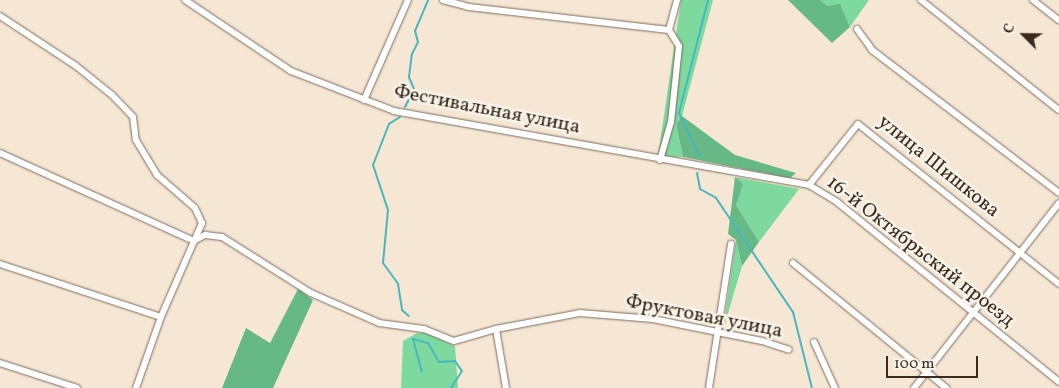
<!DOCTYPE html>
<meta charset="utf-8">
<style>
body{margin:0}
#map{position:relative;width:1059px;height:388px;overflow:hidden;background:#f6e7d4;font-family:Vollkorn,serif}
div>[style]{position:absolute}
.green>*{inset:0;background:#7ed99f}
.forest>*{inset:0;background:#66b986}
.stream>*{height:2px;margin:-1px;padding:0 1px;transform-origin:1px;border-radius:1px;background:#47b7bf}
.roads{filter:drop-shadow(0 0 1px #7c6c5e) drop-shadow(0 0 1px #7c6c5e)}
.street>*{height:6px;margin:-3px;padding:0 3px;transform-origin:3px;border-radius:3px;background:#fff}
span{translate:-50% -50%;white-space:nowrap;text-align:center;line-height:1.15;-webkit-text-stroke:5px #f7f3e8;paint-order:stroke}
.street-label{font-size:20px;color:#3b2a1e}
.north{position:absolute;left:999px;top:10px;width:50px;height:50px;-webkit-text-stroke:4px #f7f3e8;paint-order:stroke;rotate:293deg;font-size:14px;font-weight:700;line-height:20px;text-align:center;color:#3b2a1e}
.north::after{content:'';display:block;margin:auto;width:18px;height:22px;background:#3b2a1e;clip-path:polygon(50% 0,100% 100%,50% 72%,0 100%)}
.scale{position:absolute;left:886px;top:356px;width:92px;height:22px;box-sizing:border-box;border:2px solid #3b2a1e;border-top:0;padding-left:6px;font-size:15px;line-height:18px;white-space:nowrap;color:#3b2a1e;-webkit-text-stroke:4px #f7f3e8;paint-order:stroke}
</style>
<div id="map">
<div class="green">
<i style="clip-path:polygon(681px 0,713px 0,682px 116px,676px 124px,683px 157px,658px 156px)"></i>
<i style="clip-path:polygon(820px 0,869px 0,850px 27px,840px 5px,826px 6px)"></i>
<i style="clip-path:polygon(735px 177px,799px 189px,759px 242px,736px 205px,742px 184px)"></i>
<i style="clip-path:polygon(736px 240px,742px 266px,723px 330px)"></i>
<i style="clip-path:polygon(417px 333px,426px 333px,455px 346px,458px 388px,401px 388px,403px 341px)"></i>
</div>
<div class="forest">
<i style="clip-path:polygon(788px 0,820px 0,827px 6px,840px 4px,850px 27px,832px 43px)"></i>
<i style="clip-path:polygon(682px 116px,735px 155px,796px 173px,790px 178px,683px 157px,676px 124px)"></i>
<i style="clip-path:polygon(735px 177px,743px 184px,736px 205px,759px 242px,742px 266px,736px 240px,728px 234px)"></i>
<i style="clip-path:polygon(298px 289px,313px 300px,273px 388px,222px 388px,246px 328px,270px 343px)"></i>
</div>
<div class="stream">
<i style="left:405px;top:107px;width:20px;rotate:-63deg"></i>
<i style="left:414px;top:89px;width:13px;rotate:-113deg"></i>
<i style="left:409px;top:77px;width:23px;rotate:-83deg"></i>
<i style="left:412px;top:54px;width:13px;rotate:-63deg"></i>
<i style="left:418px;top:42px;width:11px;rotate:-105deg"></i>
<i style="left:415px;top:31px;width:34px;rotate:-67deg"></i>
<i style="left:400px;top:117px;width:13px;rotate:148deg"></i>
<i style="left:389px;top:124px;width:44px;rotate:111.3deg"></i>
<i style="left:373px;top:165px;width:47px;rotate:71.6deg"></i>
<i style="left:388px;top:210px;width:53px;rotate:95.4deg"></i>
<i style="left:383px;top:263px;width:26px;rotate:54deg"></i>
<i style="left:398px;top:284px;width:26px;rotate:81deg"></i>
<i style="left:402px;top:310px;width:9px;rotate:41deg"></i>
<i style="left:699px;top:156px;width:47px;rotate:-114.9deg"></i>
<i style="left:679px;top:113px;width:117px;rotate:-75.6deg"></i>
<i style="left:697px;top:173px;width:16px;rotate:79deg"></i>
<i style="left:700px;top:189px;width:18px;rotate:29deg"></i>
<i style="left:716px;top:198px;width:138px;rotate:56deg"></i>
<i style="left:793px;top:312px;width:78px;rotate:76deg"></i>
<i style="left:413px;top:339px;width:16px;rotate:15deg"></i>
<i style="left:428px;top:343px;width:22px;rotate:60deg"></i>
<i style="left:439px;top:362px;width:16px;rotate:-4deg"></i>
<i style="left:455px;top:361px;width:12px;rotate:55deg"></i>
<i style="left:462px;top:371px;width:20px;rotate:123deg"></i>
<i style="left:413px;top:339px;width:34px;rotate:75deg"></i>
</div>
<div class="roads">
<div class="street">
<i style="left:185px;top:0;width:128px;rotate:33.8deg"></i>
<i style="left:291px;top:71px;width:110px;rotate:21.2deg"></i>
<i style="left:394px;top:111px;width:422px;rotate:10.1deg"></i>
<i style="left:809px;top:185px;width:33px;rotate:31deg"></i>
<i style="left:837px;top:202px;width:286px;rotate:39deg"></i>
<i style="left:443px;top:0;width:27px;rotate:15deg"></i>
<i style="left:469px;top:7px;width:201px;rotate:6.6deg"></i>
<i style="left:921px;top:0;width:176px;rotate:38.6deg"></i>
<i style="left:1033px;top:0;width:33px;rotate:38deg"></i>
<i style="left:0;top:16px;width:91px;rotate:33.3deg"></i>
<i style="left:76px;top:66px;width:46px;rotate:38.9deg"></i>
<i style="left:112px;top:95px;width:30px;rotate:46deg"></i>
<i style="left:133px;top:117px;width:23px;rotate:83deg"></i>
<i style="left:136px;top:140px;width:41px;rotate:59deg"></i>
<i style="left:157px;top:175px;width:50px;rotate:41deg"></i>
<i style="left:195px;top:208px;width:17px;rotate:65deg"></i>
<i style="left:202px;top:223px;width:103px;rotate:113.6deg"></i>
<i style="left:161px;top:317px;width:75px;rotate:109.4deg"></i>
<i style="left:857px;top:29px;width:26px;rotate:54deg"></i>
<i style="left:872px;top:50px;width:235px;rotate:37.4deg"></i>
<i style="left:669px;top:30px;width:31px;rotate:-75deg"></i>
<i style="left:364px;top:100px;width:109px;rotate:-66.3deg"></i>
<i style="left:0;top:153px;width:213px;rotate:24.4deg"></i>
<i style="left:660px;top:160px;width:40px;rotate:-74deg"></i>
<i style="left:671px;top:122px;width:76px;rotate:-84deg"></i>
<i style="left:679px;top:46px;width:19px;rotate:-122deg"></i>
<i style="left:809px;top:185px;width:78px;rotate:-51.2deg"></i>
<i style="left:858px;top:124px;width:257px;rotate:38.5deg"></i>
<i style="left:194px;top:241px;width:13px;rotate:-29deg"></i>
<i style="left:205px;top:235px;width:17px;rotate:7deg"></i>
<i style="left:222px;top:237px;width:105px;rotate:32.2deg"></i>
<i style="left:311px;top:293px;width:74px;rotate:23.8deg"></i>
<i style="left:379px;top:323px;width:45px;rotate:7.6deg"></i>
<i style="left:424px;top:329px;width:32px;rotate:22deg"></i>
<i style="left:454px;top:341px;width:44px;rotate:-15.9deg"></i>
<i style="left:496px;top:329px;width:86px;rotate:-10.8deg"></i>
<i style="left:580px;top:313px;width:73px;rotate:4.7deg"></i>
<i style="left:653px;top:319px;width:111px;rotate:11.4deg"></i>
<i style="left:762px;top:341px;width:28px;rotate:18deg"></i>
<i style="left:793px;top:263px;width:198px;rotate:39.2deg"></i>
<i style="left:0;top:264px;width:169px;rotate:18.2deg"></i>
<i style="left:496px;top:329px;width:60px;rotate:80.4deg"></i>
<i style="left:814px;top:342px;width:51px;rotate:65.5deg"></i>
<i style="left:0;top:363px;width:81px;rotate:18deg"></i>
<i style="left:709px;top:388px;width:146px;rotate:-81.3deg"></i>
<i style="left:914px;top:388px;width:235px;rotate:-51.9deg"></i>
</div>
</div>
<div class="street-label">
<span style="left:487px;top:110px;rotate:11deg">Фестивальная улица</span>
<span style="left:938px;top:167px;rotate:39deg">улица Шишкова</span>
<span style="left:920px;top:252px;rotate:38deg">16-й Октябрьский проезд</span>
<span style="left:704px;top:317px;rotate:11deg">Фруктовая улица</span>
</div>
<div class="north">С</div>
<div class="scale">100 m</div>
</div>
